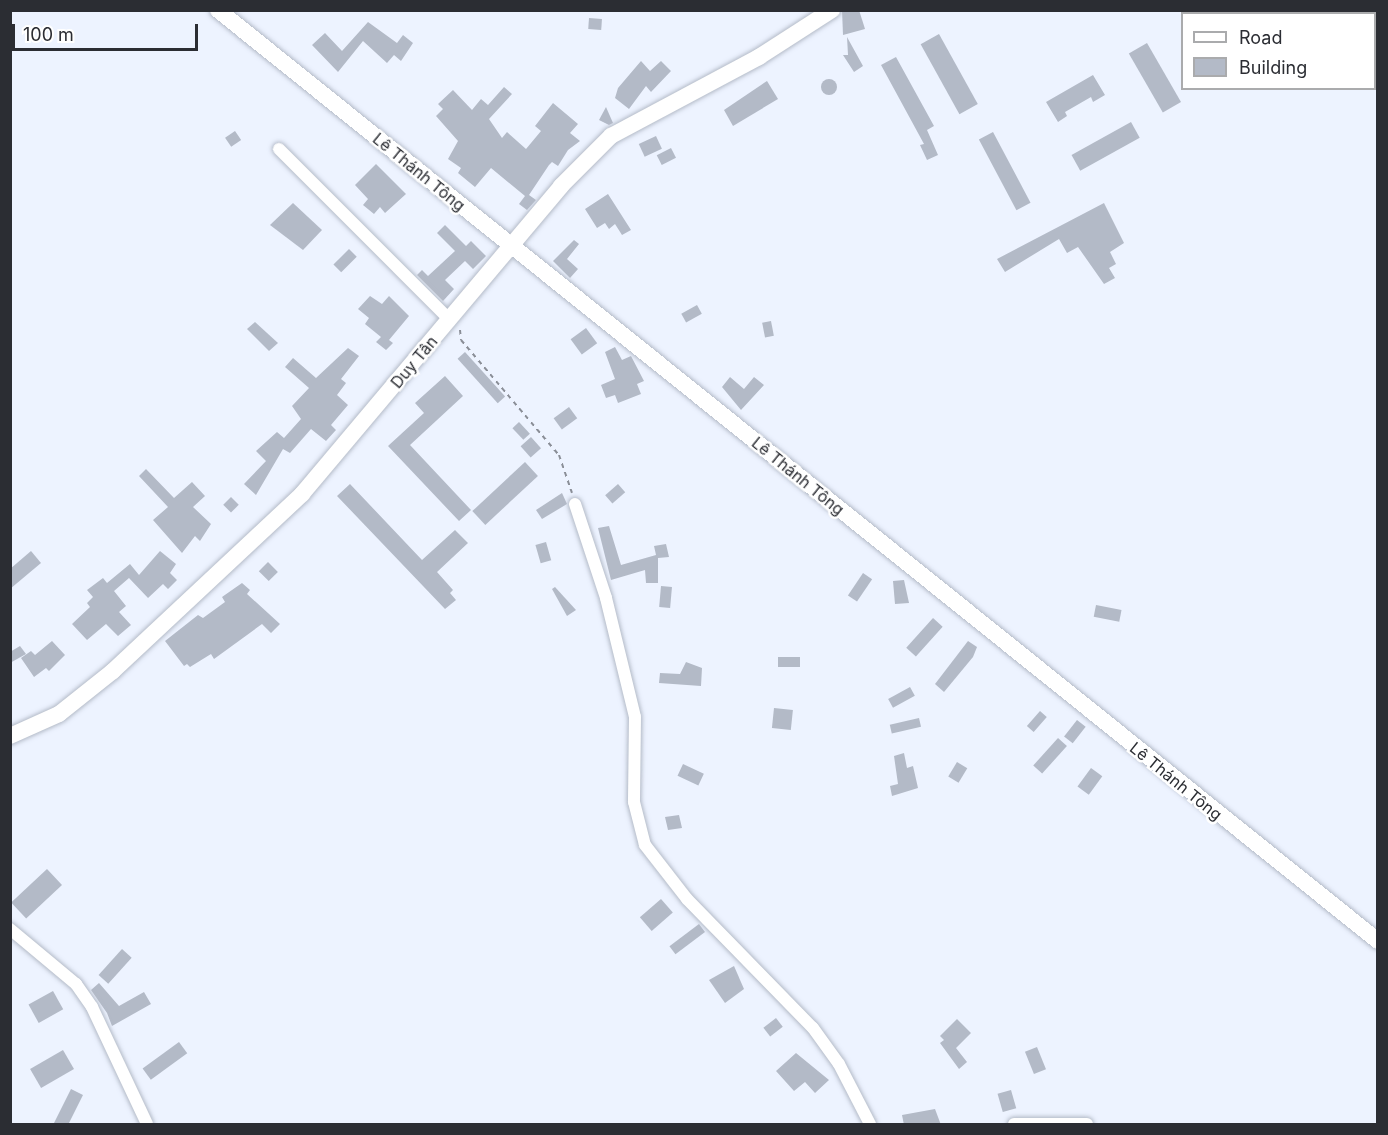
<!DOCTYPE html>
<meta charset="utf-8">
<style>
body{margin:0}
#map{position:relative;width:1388px;height:1135px;overflow:hidden;background:#edf3ff;font-family:Inter,sans-serif}
div>[style]{position:absolute}
.building>*{inset:0;background:#b3bac7;transform-origin:0 0}
.round{border-radius:50%}
.path>*{height:2px;margin-top:-1px;transform-origin:0;background:repeating-linear-gradient(90deg,#8a8e97 0 4.5px,transparent 0 9px)}
.roads{filter:drop-shadow(0 0 2px #b4bbc8) drop-shadow(0 0 2px #b4bbc8)}
.street>*{height:12px;margin:-6px;padding:0 6px;transform-origin:6px;border-radius:6px;background:#fff}
.secondary>*{height:16px;margin:-8px;padding:0 8px;transform-origin:8px;border-radius:8px;background:#fff}
span{translate:-50% -50%;white-space:nowrap;text-align:center;line-height:1.15;-webkit-text-stroke:5px #fff;paint-order:stroke}
.street-label{font-size:16px;color:#2b2d33}
.frame{position:absolute;inset:0;border:12px solid #2b2d33;pointer-events:none}
.legend{position:absolute;left:1181px;top:12px;width:195px;height:78px;box-sizing:border-box;background:#fff;border:2px solid #aaabad;margin:0;padding:8px 10px;list-style:none;font-size:18px;color:#2b2d33}
.legend li{display:flex;align-items:center;gap:12px;height:30px}
.legend b{width:30px;border:2px solid #aaabad}
.scale{position:absolute;left:12px;top:24px;width:186px;height:27px;box-sizing:border-box;border:3px solid #2b2d33;border-top:0;padding-left:8px;font-size:18px;line-height:21px;white-space:nowrap;color:#2b2d33;-webkit-text-stroke:4px #fff;paint-order:stroke}
</style>
<div id="map">
<div class="building">
<i style="clip-path:polygon(842px 10px,859px 10px,865px 29px,843px 35px)"></i>
<i style="left:589px;top:18px;width:13px;height:11px;rotate:4deg"></i>
<i style="clip-path:polygon(368px 22px,397px 43px,403px 35px,413px 43px,401px 61px,394px 55px,387px 63px,363px 41px,338px 72px,312px 45px,325px 33px,342px 51px)"></i>
<i style="left:939px;top:34px;width:80px;height:21px;rotate:61deg"></i>
<i style="clip-path:polygon(847px 37px,863px 66px,854px 72px,843px 55px,848px 55px)"></i>
<i style="left:1147px;top:43px;width:68px;height:21px;rotate:60deg"></i>
<i style="clip-path:polygon(896px 57px,934px 126px,927px 130px,938px 155px,927px 160px,920px 145px,924px 144px,881px 65px)"></i>
<i style="clip-path:polygon(641px 61px,650px 71px,661px 61px,671px 71px,651px 92px,646px 86px,629px 109px,615px 98px,618px 88px)"></i>
<i style="clip-path:polygon(1093px 75px,1105px 95px,1093px 102px,1091px 97px,1065px 112px,1067px 116px,1058px 122px,1046px 102px)"></i>
<i class="round" style="left:821px;top:79px;width:16px;height:16px"></i>
<i style="clip-path:polygon(767px 81px,778px 99px,733px 126px,724px 110px)"></i>
<i style="clip-path:polygon(504px 87px,512px 94px,489px 119px,502px 138px,507px 132px,526px 149px,541px 131px,535px 126px,553px 103px,578px 124px,570px 133px,580px 141px,568px 150px,558px 166px,552px 162px,549px 165px,529px 195px,536px 200px,527px 210px,519px 204px,525px 196px,491px 168px,475px 187px,458px 173px,461px 168px,448px 159px,458px 141px,436px 116px,443px 109px,438px 104px,453px 90px,472px 110px,481px 99px,488px 105px)"></i>
<i style="clip-path:polygon(606px 107px,613px 123px,609px 125px,599px 120px)"></i>
<i style="left:1131px;top:122px;width:18px;height:68px;rotate:61deg"></i>
<i style="left:235px;top:131px;width:11px;height:12px;rotate:56deg"></i>
<i style="left:993px;top:132px;width:80px;height:16px;rotate:62deg"></i>
<i style="left:656px;top:136px;width:14px;height:19px;rotate:65deg"></i>
<i style="left:671px;top:148px;width:11px;height:16px;rotate:63deg"></i>
<i style="clip-path:polygon(376px 164px,406px 194px,385px 213px,380px 207px,374px 214px,363px 205px,368px 199px,355px 185px)"></i>
<i style="clip-path:polygon(608px 194px,631px 230px,622px 235px,615px 224px,609px 229px,605px 223px,597px 228px,585px 209px)"></i>
<i style="clip-path:polygon(293px 203px,322px 230px,303px 250px,270px 225px)"></i>
<i style="clip-path:polygon(1104px 203px,1124px 243px,1110px 252px,1116px 264px,1109px 268px,1115px 278px,1104px 284px,1078px 247px,1067px 253px,1059px 239px,1005px 272px,997px 259px)"></i>
<i style="clip-path:polygon(445px 225px,466px 246px,471px 241px,486px 256px,473px 269px,465px 261px,445px 280px,454px 289px,443px 301px,417px 275px,422px 270px,428px 276px,455px 251px,437px 233px)"></i>
<i style="clip-path:polygon(574px 240px,579px 244px,567px 259px,578px 269px,570px 278px,553px 261px)"></i>
<i style="left:349px;top:249px;width:11px;height:22px;rotate:45deg"></i>
<i style="clip-path:polygon(370px 296px,382px 304px,389px 296px,409px 316px,389px 340px,393px 343px,386px 350px,376px 342px,381px 337px,365px 324px,369px 318px,358px 309px)"></i>
<i style="left:697px;top:305px;width:10px;height:18px;rotate:61deg"></i>
<i style="left:771px;top:321px;width:15px;height:9px;rotate:79deg"></i>
<i style="clip-path:polygon(255px 322px,278px 343px,269px 351px,247px 329px)"></i>
<i style="left:586px;top:328px;width:19px;height:19px;rotate:54deg"></i>
<i style="clip-path:polygon(615px 347px,622px 360px,631px 356px,644px 381px,637px 384px,641px 394px,618px 403px,615px 395px,606px 398px,601px 385px,615px 379px,605px 352px)"></i>
<i style="clip-path:polygon(348px 348px,359px 356px,341px 379px,346px 383px,337px 395px,348px 405px,331px 425px,336px 430px,326px 441px,311px 429px,290px 453px,283px 449px,256px 495px,244px 484px,266px 461px,256px 451px,277px 432px,284px 438px,301px 419px,292px 406px,309px 388px,285px 367px,293px 358px,316px 378px)"></i>
<i style="left:465px;top:352px;width:60px;height:10px;rotate:48deg"></i>
<i style="clip-path:polygon(445px 376px,463px 396px,410px 445px,471px 510px,459px 521px,388px 446px,424px 413px,415px 403px)"></i>
<i style="clip-path:polygon(730px 377px,744px 389px,754px 377px,764px 385px,741px 410px,722px 387px)"></i>
<i style="left:569px;top:407px;width:14px;height:19px;rotate:54deg"></i>
<i style="left:519px;top:422px;width:16px;height:9px;rotate:47deg"></i>
<i style="left:531px;top:437px;width:15px;height:14px;rotate:48deg"></i>
<i style="left:525px;top:462px;width:19px;height:72px;rotate:47deg"></i>
<i style="clip-path:polygon(146px 469px,174px 498px,192px 482px,205px 496px,193px 507px,211px 524px,200px 541px,195px 536px,182px 553px,153px 520px,168px 507px,139px 476px)"></i>
<i style="clip-path:polygon(350px 484px,422px 560px,455px 530px,468px 543px,437px 572px,453px 590px,450px 593px,456px 600px,445px 609px,337px 496px)"></i>
<i style="left:618px;top:484px;width:11px;height:17px;rotate:49deg"></i>
<i style="clip-path:polygon(562px 493px,567px 504px,542px 519px,536px 510px)"></i>
<i style="left:231px;top:497px;width:11px;height:11px;rotate:45deg"></i>
<i style="clip-path:polygon(609px 526px,621px 565px,656px 555px,654px 546px,666px 544px,669px 557px,658px 558px,658px 583px,646px 583px,645px 570px,611px 580px,598px 528px)"></i>
<i style="left:546px;top:542px;width:19px;height:11px;rotate:74deg"></i>
<i style="clip-path:polygon(31px 551px,41px 563px,10px 589px,10px 569px)"></i>
<i style="clip-path:polygon(160px 551px,176px 564px,170px 573px,177px 580px,168px 589px,163px 584px,148px 598px,129px 578px,114px 591px,126px 606px,119px 612px,131px 625px,118px 636px,106px 624px,87px 640px,72px 624px,90px 607px,87px 603px,93px 597px,87px 590px,103px 578px,107px 583px,130px 564px,139px 575px)"></i>
<i style="left:268px;top:562px;width:14px;height:13px;rotate:45deg"></i>
<i style="left:863px;top:573px;width:11px;height:27px;rotate:34deg"></i>
<i style="clip-path:polygon(904px 580px,909px 603px,895px 604px,893px 581px)"></i>
<i style="clip-path:polygon(242px 583px,250px 590px,247px 594px,280px 624px,271px 633px,262px 624px,214px 659px,211px 654px,190px 667px,187px 664px,184px 666px,165px 641px,198px 615px,203px 618px,225px 602px,222px 597px)"></i>
<i style="left:661px;top:586px;width:11px;height:21px;rotate:5deg"></i>
<i style="clip-path:polygon(555px 587px,576px 610px,567px 616px,552px 589px)"></i>
<i style="left:1096px;top:605px;width:26px;height:12px;rotate:11deg"></i>
<i style="left:933px;top:618px;width:13px;height:40px;rotate:42deg"></i>
<i style="clip-path:polygon(52px 641px,65px 655px,49px 671px,46px 668px,34px 677px,21px 658px,31px 651px,35px 655px)"></i>
<i style="clip-path:polygon(968px 641px,977px 647px,973px 657px,944px 692px,935px 684px)"></i>
<i style="clip-path:polygon(20px 646px,26px 654px,10px 663px,10px 652px)"></i>
<i style="left:778px;top:657px;width:22px;height:10px"></i>
<i style="clip-path:polygon(686px 662px,702px 668px,701px 686px,659px 683px,660px 673px,680px 674px)"></i>
<i style="left:910px;top:687px;width:10px;height:25px;rotate:61deg"></i>
<i style="left:774px;top:708px;width:19px;height:20px;rotate:6deg"></i>
<i style="left:1040px;top:711px;width:9px;height:20px;rotate:41deg"></i>
<i style="left:919px;top:718px;width:9px;height:30px;rotate:77deg"></i>
<i style="left:1077px;top:720px;width:11px;height:21px;rotate:38deg"></i>
<i style="left:1058px;top:738px;width:12px;height:37px;rotate:42deg"></i>
<i style="clip-path:polygon(904px 753px,907px 768px,913px 766px,918px 788px,892px 796px,890px 786px,898px 784px,894px 756px)"></i>
<i style="left:957px;top:762px;width:12px;height:17px;rotate:31deg"></i>
<i style="left:683px;top:764px;width:23px;height:13px;rotate:25deg"></i>
<i style="left:1091px;top:768px;width:14px;height:23px;rotate:36deg"></i>
<i style="clip-path:polygon(679px 815px,682px 828px,668px 830px,665px 817px)"></i>
<i style="left:47px;top:869px;width:22px;height:49px;rotate:47deg"></i>
<i style="left:661px;top:899px;width:18px;height:28px;rotate:49deg"></i>
<i style="left:699px;top:924px;width:10px;height:37px;rotate:53deg"></i>
<i style="left:122px;top:949px;width:13px;height:35px;rotate:42deg"></i>
<i style="clip-path:polygon(734px 966px,744px 989px,725px 1003px,709px 980px)"></i>
<i style="clip-path:polygon(99px 983px,119px 1006px,144px 992px,151px 1004px,112px 1026px,107px 1013px,91px 990px)"></i>
<i style="left:53px;top:991px;width:21px;height:28px;rotate:61deg"></i>
<i style="left:776px;top:1018px;width:11px;height:16px;rotate:52deg"></i>
<i style="clip-path:polygon(957px 1019px,971px 1033px,956px 1048px,967px 1062px,959px 1069px,940px 1043px,944px 1040px,940px 1036px)"></i>
<i style="left:179px;top:1042px;width:14px;height:45px;rotate:54deg"></i>
<i style="left:1037px;top:1047px;width:24px;height:13px;rotate:68deg"></i>
<i style="left:63px;top:1050px;width:22px;height:38px;rotate:60deg"></i>
<i style="clip-path:polygon(796px 1053px,829px 1080px,815px 1093px,805px 1082px,794px 1091px,776px 1071px)"></i>
<i style="clip-path:polygon(71px 1089px,83px 1095px,68px 1125px,53px 1125px)"></i>
<i style="left:1011px;top:1090px;width:19px;height:14px;rotate:74deg"></i>
<i style="clip-path:polygon(935px 1109px,941px 1125px,904px 1125px,902px 1115px)"></i>
</div>
<div class="path">
<i style="left:460px;top:330px;width:10px;rotate:84deg"></i>
<i style="left:461px;top:340px;width:151px;rotate:49.6deg"></i>
<i style="left:559px;top:455px;width:40px;rotate:71.1deg"></i>
</div>
<div class="roads">
<div class="street">
<i style="left:279px;top:149px;width:240px;rotate:45deg"></i>
<i style="left:575px;top:504px;width:99px;rotate:71.7deg"></i>
<i style="left:606px;top:598px;width:122px;rotate:76.3deg"></i>
<i style="left:635px;top:717px;width:85px;rotate:90.7deg"></i>
<i style="left:634px;top:802px;width:44px;rotate:75.7deg"></i>
<i style="left:645px;top:845px;width:68px;rotate:52.1deg"></i>
<i style="left:687px;top:899px;width:180px;rotate:45.7deg"></i>
<i style="left:813px;top:1028px;width:44px;rotate:54.2deg"></i>
<i style="left:839px;top:1064px;width:68px;rotate:62.7deg"></i>
<i style="left:10px;top:929px;width:86px;rotate:39.8deg"></i>
<i style="left:76px;top:984px;width:28px;rotate:55deg"></i>
<i style="left:92px;top:1007px;width:129px;rotate:64.8deg"></i>
<i style="left:1014px;top:1124px;width:73px"></i>
</div>
<div class="secondary">
<i style="left:218px;top:10px;width:1487px;rotate:38.75deg"></i>
<i style="left:10px;top:736px;width:54px;rotate:-24.2deg"></i>
<i style="left:59px;top:714px;width:69px;rotate:-38.5deg"></i>
<i style="left:113px;top:671px;width:259px;rotate:-43.1deg"></i>
<i style="left:302px;top:494px;width:402px;rotate:-49.9deg"></i>
<i style="left:561px;top:186px;width:71px;rotate:-45deg"></i>
<i style="left:611px;top:136px;width:168px;rotate:-28.1deg"></i>
<i style="left:759px;top:57px;width:87px;rotate:-32.8deg"></i>
</div>
</div>
<div class="street-label">
<span style="left:419px;top:172px;rotate:39deg">Lê Thánh Tông</span>
<span style="left:414px;top:362px;rotate:-50deg">Duy Tân</span>
<span style="left:798px;top:476px;rotate:39deg">Lê Thánh Tông</span>
<span style="left:1176px;top:781px;rotate:39deg">Lê Thánh Tông</span>
</div>
<div class="frame"></div>
<ul class="legend">
<li><b style="height:8px;background:#fff"></b>Road</li>
<li><b style="height:16px;background:#b3bac7"></b>Building</li>
</ul>
<div class="scale">100 m</div>
</div>
